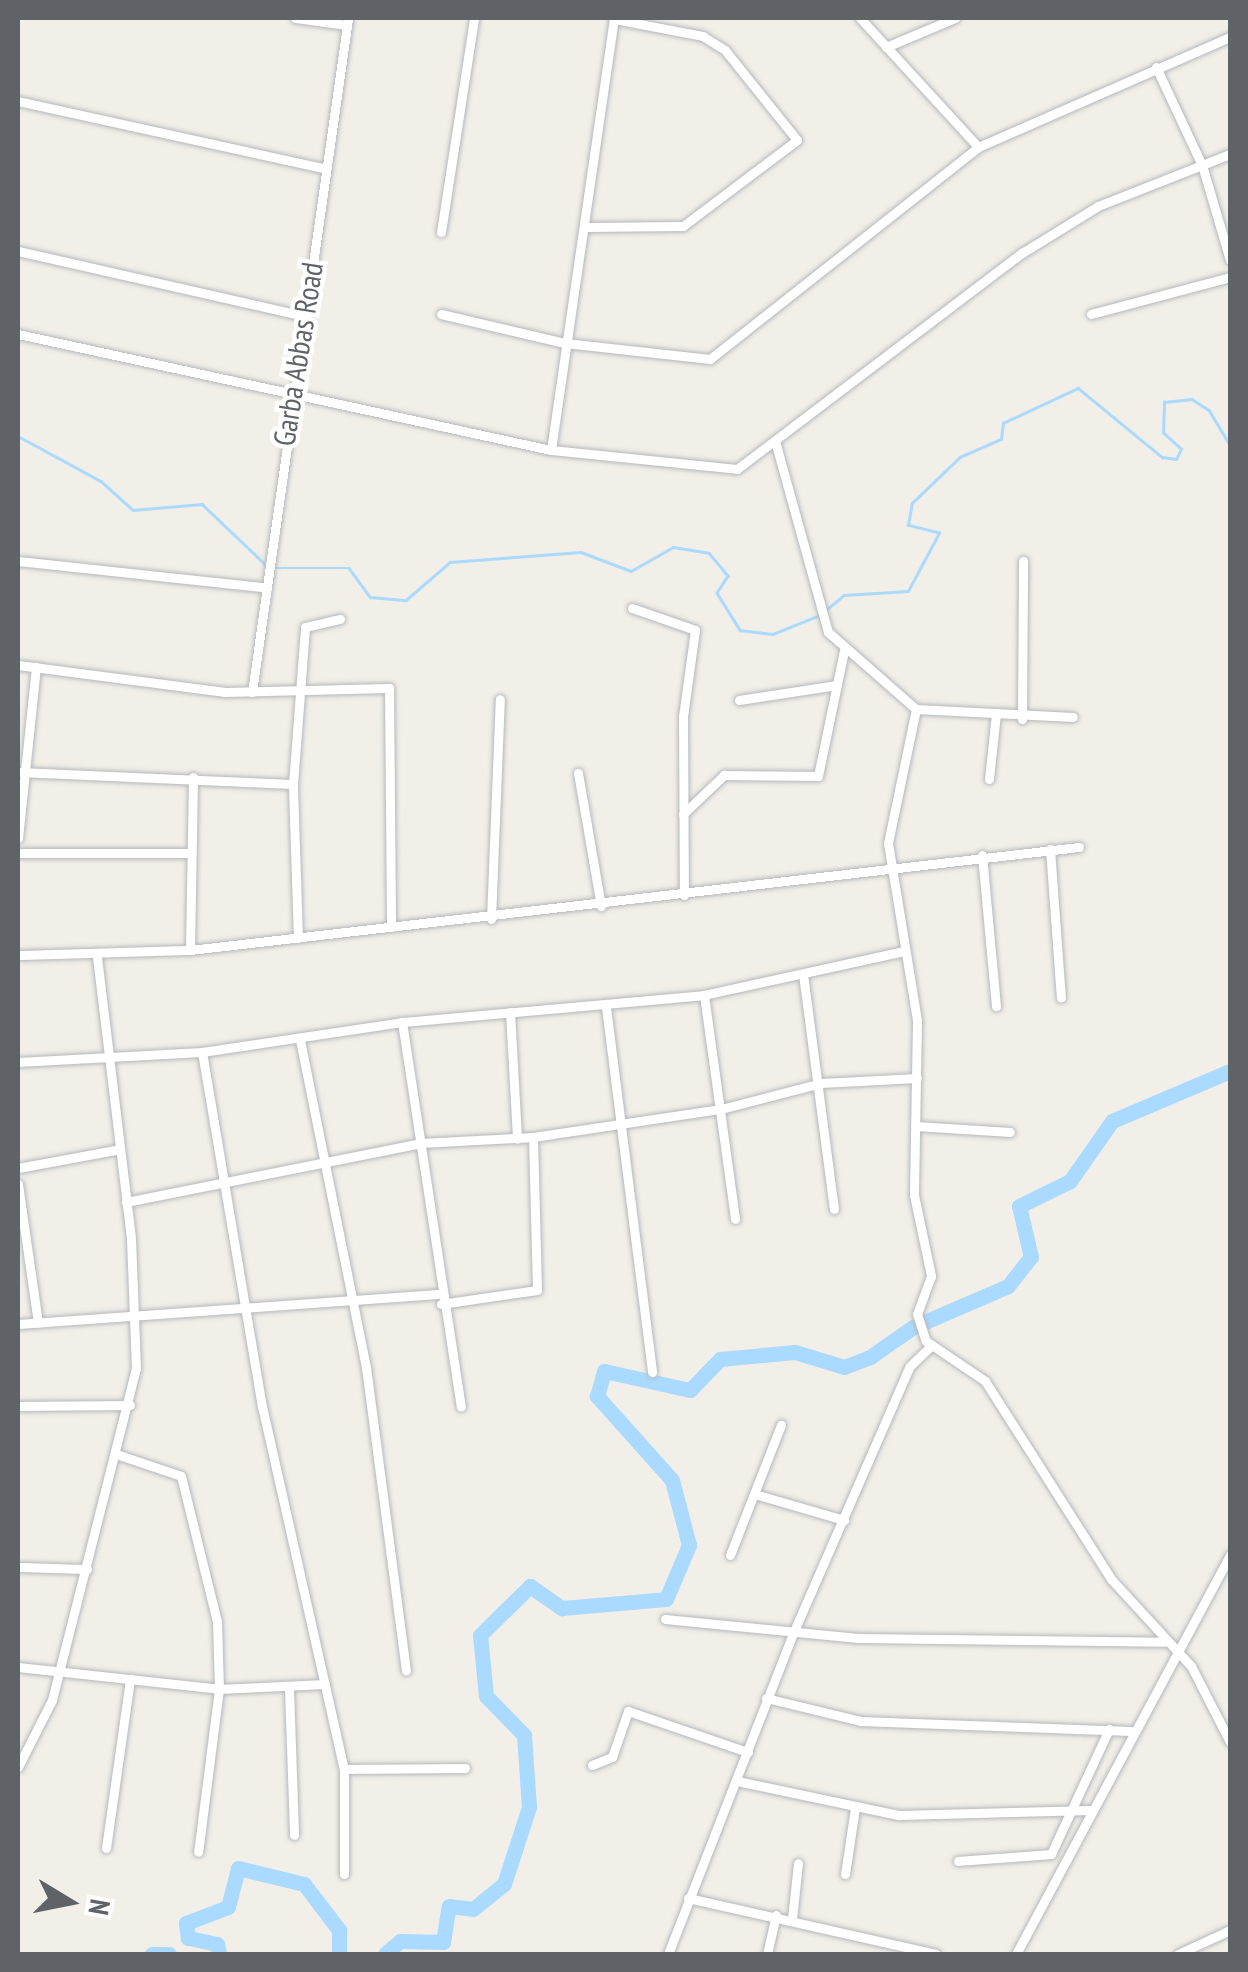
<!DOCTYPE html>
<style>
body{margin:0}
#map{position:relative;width:1248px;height:1972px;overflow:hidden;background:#f1efe8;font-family:"PT Sans Narrow",sans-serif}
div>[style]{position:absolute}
.stream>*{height:2.5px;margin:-1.25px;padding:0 1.25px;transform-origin:1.25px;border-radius:1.25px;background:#aadaff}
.river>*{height:15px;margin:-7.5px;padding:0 7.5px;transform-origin:7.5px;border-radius:7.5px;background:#aadaff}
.roads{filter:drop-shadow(0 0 2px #b5b8bc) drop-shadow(0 0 2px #b5b8bc)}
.minor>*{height:9px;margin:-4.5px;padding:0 4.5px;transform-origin:4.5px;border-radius:4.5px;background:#fff}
span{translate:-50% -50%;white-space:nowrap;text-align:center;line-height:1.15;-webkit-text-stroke:9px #fff;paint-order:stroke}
.street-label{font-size:30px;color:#5f6368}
.frame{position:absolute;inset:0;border:20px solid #5f6368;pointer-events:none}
.north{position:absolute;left:20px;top:1852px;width:100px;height:100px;-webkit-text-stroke:8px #fff;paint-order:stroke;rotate:100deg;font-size:28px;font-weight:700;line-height:40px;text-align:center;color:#5f6368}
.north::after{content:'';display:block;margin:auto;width:35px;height:45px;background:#5f6368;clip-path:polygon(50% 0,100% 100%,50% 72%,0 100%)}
</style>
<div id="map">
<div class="stream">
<i style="left:18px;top:436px;width:94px;rotate:28.5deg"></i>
<i style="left:101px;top:481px;width:43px;rotate:42.2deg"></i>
<i style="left:133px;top:510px;width:69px;rotate:-5deg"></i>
<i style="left:202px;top:504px;width:90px;rotate:43.6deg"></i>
<i style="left:275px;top:568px;width:74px"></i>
<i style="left:349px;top:568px;width:36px;rotate:54deg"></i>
<i style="left:370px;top:597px;width:36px;rotate:5deg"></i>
<i style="left:406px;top:600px;width:58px;rotate:-40.8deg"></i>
<i style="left:450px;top:562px;width:131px;rotate:-4.4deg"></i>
<i style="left:581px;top:552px;width:53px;rotate:20.8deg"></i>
<i style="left:631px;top:571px;width:48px;rotate:-29.7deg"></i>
<i style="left:673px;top:547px;width:36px;rotate:9deg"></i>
<i style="left:709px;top:553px;width:30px;rotate:50deg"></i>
<i style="left:728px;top:576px;width:20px;rotate:123deg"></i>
<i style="left:717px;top:593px;width:44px;rotate:58.1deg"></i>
<i style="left:740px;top:630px;width:33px;rotate:7deg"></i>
<i style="left:773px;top:634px;width:51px;rotate:-22deg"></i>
<i style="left:826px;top:610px;width:23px;rotate:-40deg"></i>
<i style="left:844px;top:595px;width:64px;rotate:-3.6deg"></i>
<i style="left:908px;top:591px;width:66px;rotate:-61.9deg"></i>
<i style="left:939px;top:533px;width:32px;rotate:-166deg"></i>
<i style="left:908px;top:525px;width:22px;rotate:-80deg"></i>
<i style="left:912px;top:503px;width:66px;rotate:-43.8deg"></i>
<i style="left:960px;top:457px;width:45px;rotate:-23.7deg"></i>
<i style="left:1001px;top:439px;width:16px;rotate:-83deg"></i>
<i style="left:1003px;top:423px;width:83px;rotate:-25deg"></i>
<i style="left:1078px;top:388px;width:109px;rotate:39.4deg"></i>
<i style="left:1162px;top:457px;width:14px;rotate:8deg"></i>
<i style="left:1176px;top:459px;width:11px;rotate:-63deg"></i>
<i style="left:1181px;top:449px;width:24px;rotate:-138deg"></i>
<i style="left:1163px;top:433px;width:31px;rotate:-88deg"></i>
<i style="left:1164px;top:402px;width:28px;rotate:-6deg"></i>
<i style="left:1192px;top:399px;width:20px;rotate:33deg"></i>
<i style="left:1209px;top:410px;width:41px;rotate:59deg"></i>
</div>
<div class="river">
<i style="left:152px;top:1954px;width:17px"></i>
<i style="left:219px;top:1954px;width:10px;rotate:-101deg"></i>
<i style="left:217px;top:1944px;width:30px;rotate:-168deg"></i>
<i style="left:188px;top:1938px;width:15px;rotate:-98deg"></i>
<i style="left:186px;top:1923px;width:45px;rotate:-20.9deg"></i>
<i style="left:228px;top:1907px;width:40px;rotate:-75.6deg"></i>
<i style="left:238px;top:1868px;width:68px;rotate:13.6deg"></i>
<i style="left:304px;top:1884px;width:58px;rotate:52.7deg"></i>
<i style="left:339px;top:1930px;width:24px;rotate:90deg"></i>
<i style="left:385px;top:1954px;width:20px;rotate:-41deg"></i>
<i style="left:400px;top:1941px;width:43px;rotate:1.3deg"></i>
<i style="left:443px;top:1942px;width:36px;rotate:-81deg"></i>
<i style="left:449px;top:1906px;width:24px;rotate:7deg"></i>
<i style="left:473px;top:1909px;width:40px;rotate:-39deg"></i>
<i style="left:504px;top:1884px;width:81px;rotate:-72deg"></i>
<i style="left:529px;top:1807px;width:72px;rotate:-94deg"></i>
<i style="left:524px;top:1735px;width:54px;rotate:-134.3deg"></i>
<i style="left:486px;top:1696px;width:61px;rotate:-95.6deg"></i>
<i style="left:480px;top:1635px;width:70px;rotate:-44.4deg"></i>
<i style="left:530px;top:1586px;width:39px;rotate:35deg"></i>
<i style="left:562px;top:1608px;width:104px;rotate:-4.9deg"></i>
<i style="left:666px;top:1599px;width:59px;rotate:-66.9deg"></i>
<i style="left:689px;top:1545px;width:67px;rotate:-104.7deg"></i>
<i style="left:672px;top:1480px;width:113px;rotate:-131.8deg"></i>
<i style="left:597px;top:1396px;width:26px;rotate:-74deg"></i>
<i style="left:604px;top:1371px;width:88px;rotate:12.5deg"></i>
<i style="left:690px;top:1390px;width:43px;rotate:-45.9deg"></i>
<i style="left:720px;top:1359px;width:75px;rotate:-5.3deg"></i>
<i style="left:795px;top:1352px;width:51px;rotate:17deg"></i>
<i style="left:844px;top:1367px;width:28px;rotate:-21deg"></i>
<i style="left:870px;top:1357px;width:52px;rotate:-34.9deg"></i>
<i style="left:913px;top:1327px;width:103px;rotate:-23.3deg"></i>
<i style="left:1008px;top:1286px;width:37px;rotate:-52deg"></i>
<i style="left:1031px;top:1257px;width:52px;rotate:-103.2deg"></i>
<i style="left:1019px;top:1206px;width:57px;rotate:-26.1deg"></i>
<i style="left:1070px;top:1181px;width:73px;rotate:-55deg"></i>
<i style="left:1112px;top:1121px;width:128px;rotate:-23deg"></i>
</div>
<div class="roads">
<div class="minor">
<i style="left:295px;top:18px;width:51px;rotate:7.8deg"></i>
<i style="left:860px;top:18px;width:175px;rotate:47.5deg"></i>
<i style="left:886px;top:47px;width:75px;rotate:-22.8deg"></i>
<i style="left:1156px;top:67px;width:108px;rotate:64.9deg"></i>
<i style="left:1202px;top:165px;width:99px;rotate:73.6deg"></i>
<i style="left:18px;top:101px;width:315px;rotate:12.4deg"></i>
<i style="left:587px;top:227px;width:96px;rotate:-0.6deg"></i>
<i style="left:683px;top:226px;width:143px;rotate:-37deg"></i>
<i style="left:797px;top:140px;width:115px;rotate:-128.7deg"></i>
<i style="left:725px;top:50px;width:26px;rotate:-148deg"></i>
<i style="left:703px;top:36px;width:91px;rotate:-169.2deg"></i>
<i style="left:441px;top:232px;width:217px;rotate:-81.2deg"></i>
<i style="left:18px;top:251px;width:293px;rotate:12.8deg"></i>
<i style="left:441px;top:314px;width:127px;rotate:13.2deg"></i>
<i style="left:565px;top:343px;width:146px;rotate:6.3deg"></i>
<i style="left:710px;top:359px;width:342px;rotate:-38.3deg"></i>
<i style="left:978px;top:147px;width:275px;rotate:-23.6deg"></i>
<i style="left:1091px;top:314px;width:144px;rotate:-14.9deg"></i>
<i style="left:18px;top:334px;width:545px;rotate:12.28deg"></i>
<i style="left:551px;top:450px;width:187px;rotate:5.8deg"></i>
<i style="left:737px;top:469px;width:358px;rotate:-37.2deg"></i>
<i style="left:1022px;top:253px;width:89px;rotate:-31.7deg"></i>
<i style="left:1098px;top:206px;width:142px;rotate:-21.5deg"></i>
<i style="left:775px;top:441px;width:198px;rotate:74.5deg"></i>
<i style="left:828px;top:632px;width:117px;rotate:41.2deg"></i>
<i style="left:916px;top:709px;width:137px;rotate:101.8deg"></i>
<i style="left:888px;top:843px;width:180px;rotate:80.7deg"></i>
<i style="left:917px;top:1021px;width:174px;rotate:91deg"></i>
<i style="left:914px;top:1195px;width:83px;rotate:78.1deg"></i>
<i style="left:931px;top:1276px;width:40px;rotate:110.2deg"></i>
<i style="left:917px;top:1314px;width:28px;rotate:72deg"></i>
<i style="left:926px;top:1341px;width:71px;rotate:34.1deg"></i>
<i style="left:985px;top:1381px;width:235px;rotate:57.5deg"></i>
<i style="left:1111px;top:1579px;width:118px;rotate:47.4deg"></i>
<i style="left:1191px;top:1666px;width:85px;rotate:62.8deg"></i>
<i style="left:551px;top:450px;width:437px;rotate:-81.7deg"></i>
<i style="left:18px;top:561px;width:245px;rotate:6.1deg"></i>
<i style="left:632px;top:608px;width:67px;rotate:19.2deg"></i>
<i style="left:695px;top:630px;width:87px;rotate:97.9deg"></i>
<i style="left:683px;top:716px;width:179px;rotate:89.7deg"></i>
<i style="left:18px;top:665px;width:209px;rotate:7.4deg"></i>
<i style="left:225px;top:692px;width:164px;rotate:-1.4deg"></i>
<i style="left:389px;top:688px;width:239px;rotate:89.5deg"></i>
<i style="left:252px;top:692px;width:681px;rotate:-81.89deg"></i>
<i style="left:739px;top:700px;width:99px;rotate:-8.7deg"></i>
<i style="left:916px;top:709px;width:157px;rotate:2.9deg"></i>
<i style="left:1022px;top:719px;width:158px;rotate:-89.6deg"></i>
<i style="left:18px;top:772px;width:275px;rotate:2.5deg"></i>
<i style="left:578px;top:773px;width:135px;rotate:80.2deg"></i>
<i style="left:989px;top:779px;width:65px;rotate:-83.9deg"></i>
<i style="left:683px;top:814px;width:57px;rotate:-43.6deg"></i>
<i style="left:724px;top:775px;width:94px;rotate:0.6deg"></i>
<i style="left:818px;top:776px;width:128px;rotate:-78.3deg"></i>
<i style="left:18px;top:838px;width:172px;rotate:-84deg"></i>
<i style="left:1050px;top:849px;width:149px;rotate:85.8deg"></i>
<i style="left:18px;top:853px;width:172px"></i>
<i style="left:982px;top:855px;width:152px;rotate:84.7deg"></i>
<i style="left:491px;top:919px;width:220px;rotate:-87.7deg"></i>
<i style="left:298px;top:938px;width:154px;rotate:-91.9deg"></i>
<i style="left:293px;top:784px;width:157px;rotate:-85.6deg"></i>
<i style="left:305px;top:627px;width:36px;rotate:-13deg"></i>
<i style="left:190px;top:950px;width:173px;rotate:-89deg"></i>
<i style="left:18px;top:955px;width:172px;rotate:-1.7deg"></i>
<i style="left:190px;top:950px;width:895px;rotate:-6.61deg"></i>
<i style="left:803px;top:974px;width:237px;rotate:82.5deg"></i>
<i style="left:704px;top:995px;width:226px;rotate:82.1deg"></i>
<i style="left:606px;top:1007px;width:368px;rotate:82.8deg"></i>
<i style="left:510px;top:1012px;width:127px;rotate:86.8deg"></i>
<i style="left:402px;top:1022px;width:389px;rotate:81.3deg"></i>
<i style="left:300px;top:1040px;width:334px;rotate:78.6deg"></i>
<i style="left:366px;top:1367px;width:306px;rotate:82.5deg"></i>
<i style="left:202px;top:1052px;width:359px;rotate:80.4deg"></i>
<i style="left:262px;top:1406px;width:372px;rotate:77.3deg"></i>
<i style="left:344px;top:1769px;width:105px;rotate:90deg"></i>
<i style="left:18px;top:1062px;width:184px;rotate:-3.1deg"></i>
<i style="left:202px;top:1052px;width:202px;rotate:-8.5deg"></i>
<i style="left:402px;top:1022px;width:303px;rotate:-5.1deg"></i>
<i style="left:704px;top:995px;width:205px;rotate:-12.4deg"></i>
<i style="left:916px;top:1126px;width:94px;rotate:3.7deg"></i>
<i style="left:18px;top:1168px;width:99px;rotate:-10.5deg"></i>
<i style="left:18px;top:1184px;width:140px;rotate:81.8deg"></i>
<i style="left:126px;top:1202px;width:300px;rotate:-11.3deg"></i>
<i style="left:420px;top:1143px;width:113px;rotate:-3deg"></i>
<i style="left:533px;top:1137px;width:190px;rotate:-8.5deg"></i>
<i style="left:721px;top:1109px;width:103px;rotate:-14.6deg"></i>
<i style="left:821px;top:1083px;width:96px;rotate:-3deg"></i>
<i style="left:441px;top:1304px;width:97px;rotate:-8.3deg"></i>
<i style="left:537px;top:1290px;width:153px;rotate:-91.5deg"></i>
<i style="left:18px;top:1324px;width:421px;rotate:-4.1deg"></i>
<i style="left:18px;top:1406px;width:112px;rotate:-0.5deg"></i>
<i style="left:119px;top:1455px;width:65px;rotate:18.7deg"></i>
<i style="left:181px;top:1476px;width:150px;rotate:76.1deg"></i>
<i style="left:217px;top:1622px;width:67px;rotate:88.3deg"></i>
<i style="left:219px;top:1689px;width:164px;rotate:97.3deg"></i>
<i style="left:758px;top:1495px;width:90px;rotate:16.2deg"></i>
<i style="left:730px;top:1555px;width:140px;rotate:-68.6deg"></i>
<i style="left:18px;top:1567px;width:69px;rotate:1.7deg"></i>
<i style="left:665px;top:1619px;width:194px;rotate:5.6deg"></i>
<i style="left:858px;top:1638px;width:307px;rotate:0.7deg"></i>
<i style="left:18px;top:1667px;width:202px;rotate:6.2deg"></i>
<i style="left:219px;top:1689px;width:106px;rotate:-2.7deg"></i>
<i style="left:289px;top:1689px;width:146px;rotate:88deg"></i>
<i style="left:766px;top:1698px;width:97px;rotate:13.7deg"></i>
<i style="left:860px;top:1721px;width:271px;rotate:2.1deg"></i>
<i style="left:592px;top:1765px;width:22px;rotate:-22deg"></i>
<i style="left:612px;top:1757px;width:49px;rotate:-70.8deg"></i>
<i style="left:628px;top:1711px;width:127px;rotate:18.9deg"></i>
<i style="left:18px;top:1767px;width:75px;rotate:-63.1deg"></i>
<i style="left:52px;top:1700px;width:341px;rotate:-75.8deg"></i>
<i style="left:136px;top:1369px;width:131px;rotate:-92.2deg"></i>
<i style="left:131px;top:1238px;width:285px;rotate:-96.9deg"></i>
<i style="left:344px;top:1769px;width:121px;rotate:-0.5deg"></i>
<i style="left:737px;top:1781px;width:166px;rotate:11.9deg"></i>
<i style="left:899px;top:1815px;width:191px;rotate:-1.5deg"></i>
<i style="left:106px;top:1848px;width:171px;rotate:-81.9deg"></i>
<i style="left:958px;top:1861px;width:93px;rotate:-4.3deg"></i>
<i style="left:1051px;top:1854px;width:138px;rotate:-65.1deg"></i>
<i style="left:845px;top:1874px;width:67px;rotate:-81.4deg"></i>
<i style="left:688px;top:1898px;width:254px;rotate:12.7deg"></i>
<i style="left:792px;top:1919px;width:56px;rotate:-83.9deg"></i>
<i style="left:668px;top:1954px;width:347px;rotate:-68.7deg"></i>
<i style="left:794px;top:1631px;width:289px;rotate:-66.4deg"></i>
<i style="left:910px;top:1366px;width:30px;rotate:-44deg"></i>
<i style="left:767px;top:1954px;width:40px;rotate:-77deg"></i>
<i style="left:1016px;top:1954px;width:453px;rotate:-61.8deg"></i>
<i style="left:1178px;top:1954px;width:57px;rotate:-24.8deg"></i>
</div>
</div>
<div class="street-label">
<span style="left:298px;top:354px;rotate:-81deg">Garba Abbas Road</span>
</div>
<div class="frame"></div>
<div class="north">N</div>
</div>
